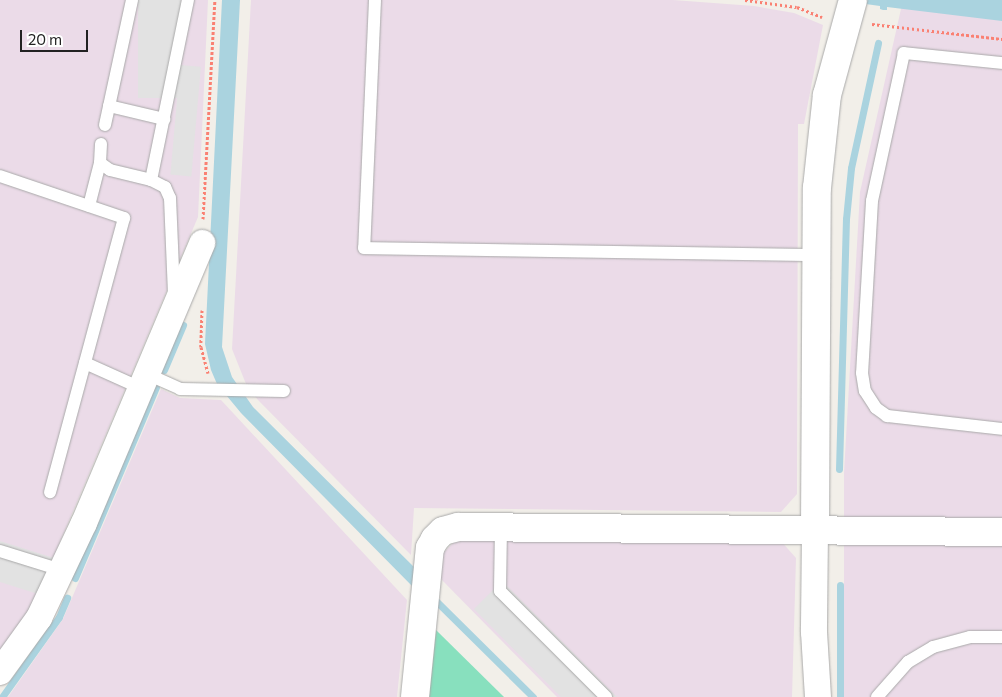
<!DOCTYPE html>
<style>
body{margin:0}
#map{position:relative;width:1002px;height:697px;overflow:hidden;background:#f2efe9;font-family:Commissioner,sans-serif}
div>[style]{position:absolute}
.industrial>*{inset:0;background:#ebdbe8}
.pitch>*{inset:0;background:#88e0be}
.parking>*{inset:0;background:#e2e2e2;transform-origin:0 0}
.water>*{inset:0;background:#aad3df}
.stream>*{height:7px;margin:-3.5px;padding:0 3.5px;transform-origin:3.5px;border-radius:3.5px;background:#aad3df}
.path>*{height:3px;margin-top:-1.5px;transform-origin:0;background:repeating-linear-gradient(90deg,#fa8072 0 2.5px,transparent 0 5px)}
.roads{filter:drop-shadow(0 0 1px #a9a9a9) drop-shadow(0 0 1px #a9a9a9)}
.service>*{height:12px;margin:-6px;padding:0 6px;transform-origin:6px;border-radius:6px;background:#fff}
.minor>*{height:26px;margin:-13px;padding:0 13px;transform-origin:13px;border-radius:13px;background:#fff}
.tertiary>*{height:28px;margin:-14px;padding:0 14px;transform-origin:14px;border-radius:14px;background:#fff}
span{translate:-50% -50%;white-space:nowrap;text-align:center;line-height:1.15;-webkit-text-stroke:4px #fff;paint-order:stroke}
.scale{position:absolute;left:20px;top:30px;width:68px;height:22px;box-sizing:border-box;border:2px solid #222;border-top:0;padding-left:6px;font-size:15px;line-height:18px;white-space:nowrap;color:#222;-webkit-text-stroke:4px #fff;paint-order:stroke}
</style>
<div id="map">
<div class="industrial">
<i style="clip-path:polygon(0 0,208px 0,198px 217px,38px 594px,22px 623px,0 654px)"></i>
<i style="clip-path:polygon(251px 0,673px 0,754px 6px,794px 13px,823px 25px,804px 124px,798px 124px,797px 494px,781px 512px,414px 508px,411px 555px,258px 400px,246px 384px,232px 349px)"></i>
<i style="clip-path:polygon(903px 0,1002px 0,1002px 697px,844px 697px,844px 473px,860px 192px)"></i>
<i style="clip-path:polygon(161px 389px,180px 398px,221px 400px,407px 600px,397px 697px,8px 697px,63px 619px)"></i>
<i style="clip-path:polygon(461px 535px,780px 540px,796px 558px,792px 697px,557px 697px,438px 576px,439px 557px)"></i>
</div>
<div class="pitch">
<i style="clip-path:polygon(436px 630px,504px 697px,429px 697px)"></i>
</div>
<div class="parking">
<i style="left:138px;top:0;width:43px;height:98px"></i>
<i style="left:180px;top:65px;width:21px;height:110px;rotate:5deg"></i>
<i style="clip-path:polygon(0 541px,54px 558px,38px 594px,0 582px)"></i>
<i style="clip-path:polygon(502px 581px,617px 697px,561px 697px,474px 609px)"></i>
</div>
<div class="water">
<i style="clip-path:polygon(222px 0,240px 0,222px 347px,232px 377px,253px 407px,419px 572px,417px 591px,241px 413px,217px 384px,211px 370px,205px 344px)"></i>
<i style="clip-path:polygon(837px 0,1002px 0,1002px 21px,887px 7px,887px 10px,883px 10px,880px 9px,880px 6px)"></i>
</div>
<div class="stream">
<i style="left:164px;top:370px;width:49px;rotate:-67.1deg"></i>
<i style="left:839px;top:469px;width:250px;rotate:-88.4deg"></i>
<i style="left:846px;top:219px;width:51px;rotate:-84.4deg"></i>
<i style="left:851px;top:168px;width:128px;rotate:-77.8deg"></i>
<i style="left:75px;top:578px;width:207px;rotate:-67deg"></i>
<i style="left:840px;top:585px;width:112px;rotate:90deg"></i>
<i style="left:432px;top:597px;width:142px;rotate:44.7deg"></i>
<i style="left:2px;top:697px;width:98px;rotate:-54.5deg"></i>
<i style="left:59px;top:617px;width:21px;rotate:-67deg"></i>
</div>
<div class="path">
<i style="left:745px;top:0;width:52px;rotate:7.7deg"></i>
<i style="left:797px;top:7px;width:27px;rotate:22deg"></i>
<i style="left:872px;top:24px;width:131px;rotate:6.6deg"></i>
<i style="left:203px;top:219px;width:219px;rotate:-86.9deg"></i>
<i style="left:202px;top:310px;width:37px;rotate:92deg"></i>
<i style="left:201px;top:347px;width:27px;rotate:75deg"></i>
</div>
<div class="roads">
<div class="service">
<i style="left:375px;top:0;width:248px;rotate:92.5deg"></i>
<i style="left:364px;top:248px;width:453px;rotate:0.9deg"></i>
<i style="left:1002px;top:63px;width:99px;rotate:-174.2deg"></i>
<i style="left:904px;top:53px;width:151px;rotate:102.2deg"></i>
<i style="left:872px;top:201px;width:172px;rotate:93.3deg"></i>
<i style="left:862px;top:373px;width:18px;rotate:81deg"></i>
<i style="left:865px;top:391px;width:20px;rotate:57deg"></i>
<i style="left:876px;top:408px;width:14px;rotate:36deg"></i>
<i style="left:887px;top:416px;width:116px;rotate:6.4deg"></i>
<i style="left:109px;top:106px;width:57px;rotate:13.3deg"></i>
<i style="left:105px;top:125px;width:128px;rotate:-77.8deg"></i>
<i style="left:101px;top:144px;width:19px;rotate:93deg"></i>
<i style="left:100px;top:163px;width:12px;rotate:35deg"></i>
<i style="left:110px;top:170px;width:42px;rotate:13.7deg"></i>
<i style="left:151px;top:180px;width:16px;rotate:27deg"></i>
<i style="left:165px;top:187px;width:12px;rotate:66deg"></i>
<i style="left:170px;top:198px;width:96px;rotate:87.6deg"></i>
<i style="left:0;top:176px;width:131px;rotate:18.7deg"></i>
<i style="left:124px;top:218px;width:284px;rotate:105.1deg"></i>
<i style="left:151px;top:180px;width:184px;rotate:-78.4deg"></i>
<i style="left:89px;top:206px;width:44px;rotate:-75.7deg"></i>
<i style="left:85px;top:363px;width:61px;rotate:24.1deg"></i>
<i style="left:147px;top:374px;width:36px;rotate:24deg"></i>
<i style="left:180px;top:389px;width:104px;rotate:1.1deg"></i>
<i style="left:501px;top:527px;width:64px;rotate:90.9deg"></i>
<i style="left:500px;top:591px;width:150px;rotate:45deg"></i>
<i style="left:0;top:551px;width:64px;rotate:17.3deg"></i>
<i style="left:877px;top:697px;width:47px;rotate:-48.5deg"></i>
<i style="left:908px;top:662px;width:29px;rotate:-31deg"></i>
<i style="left:933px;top:647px;width:38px;rotate:-15deg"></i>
<i style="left:970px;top:637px;width:32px"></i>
</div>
<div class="minor">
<i style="left:815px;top:530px;width:102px;rotate:90.6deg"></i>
<i style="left:814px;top:632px;width:65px;rotate:86.5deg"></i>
<i style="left:0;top:672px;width:67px;rotate:-54.2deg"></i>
<i style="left:39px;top:618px;width:105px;rotate:-64.7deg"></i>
<i style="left:84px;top:523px;width:304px;rotate:-67.1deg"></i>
</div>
<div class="tertiary">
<i style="left:815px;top:530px;width:342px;rotate:-89.7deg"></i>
<i style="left:817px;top:188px;width:94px;rotate:-83.9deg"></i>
<i style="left:827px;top:95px;width:98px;rotate:-74.7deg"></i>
<i style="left:415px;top:697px;width:150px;rotate:-84.3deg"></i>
<i style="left:430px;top:548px;width:10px;rotate:-61deg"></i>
<i style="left:435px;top:539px;width:11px;rotate:-45deg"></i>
<i style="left:443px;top:531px;width:16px;rotate:-15deg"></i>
<i style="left:458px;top:527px;width:544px;rotate:0.53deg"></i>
</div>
</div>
<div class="scale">20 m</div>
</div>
